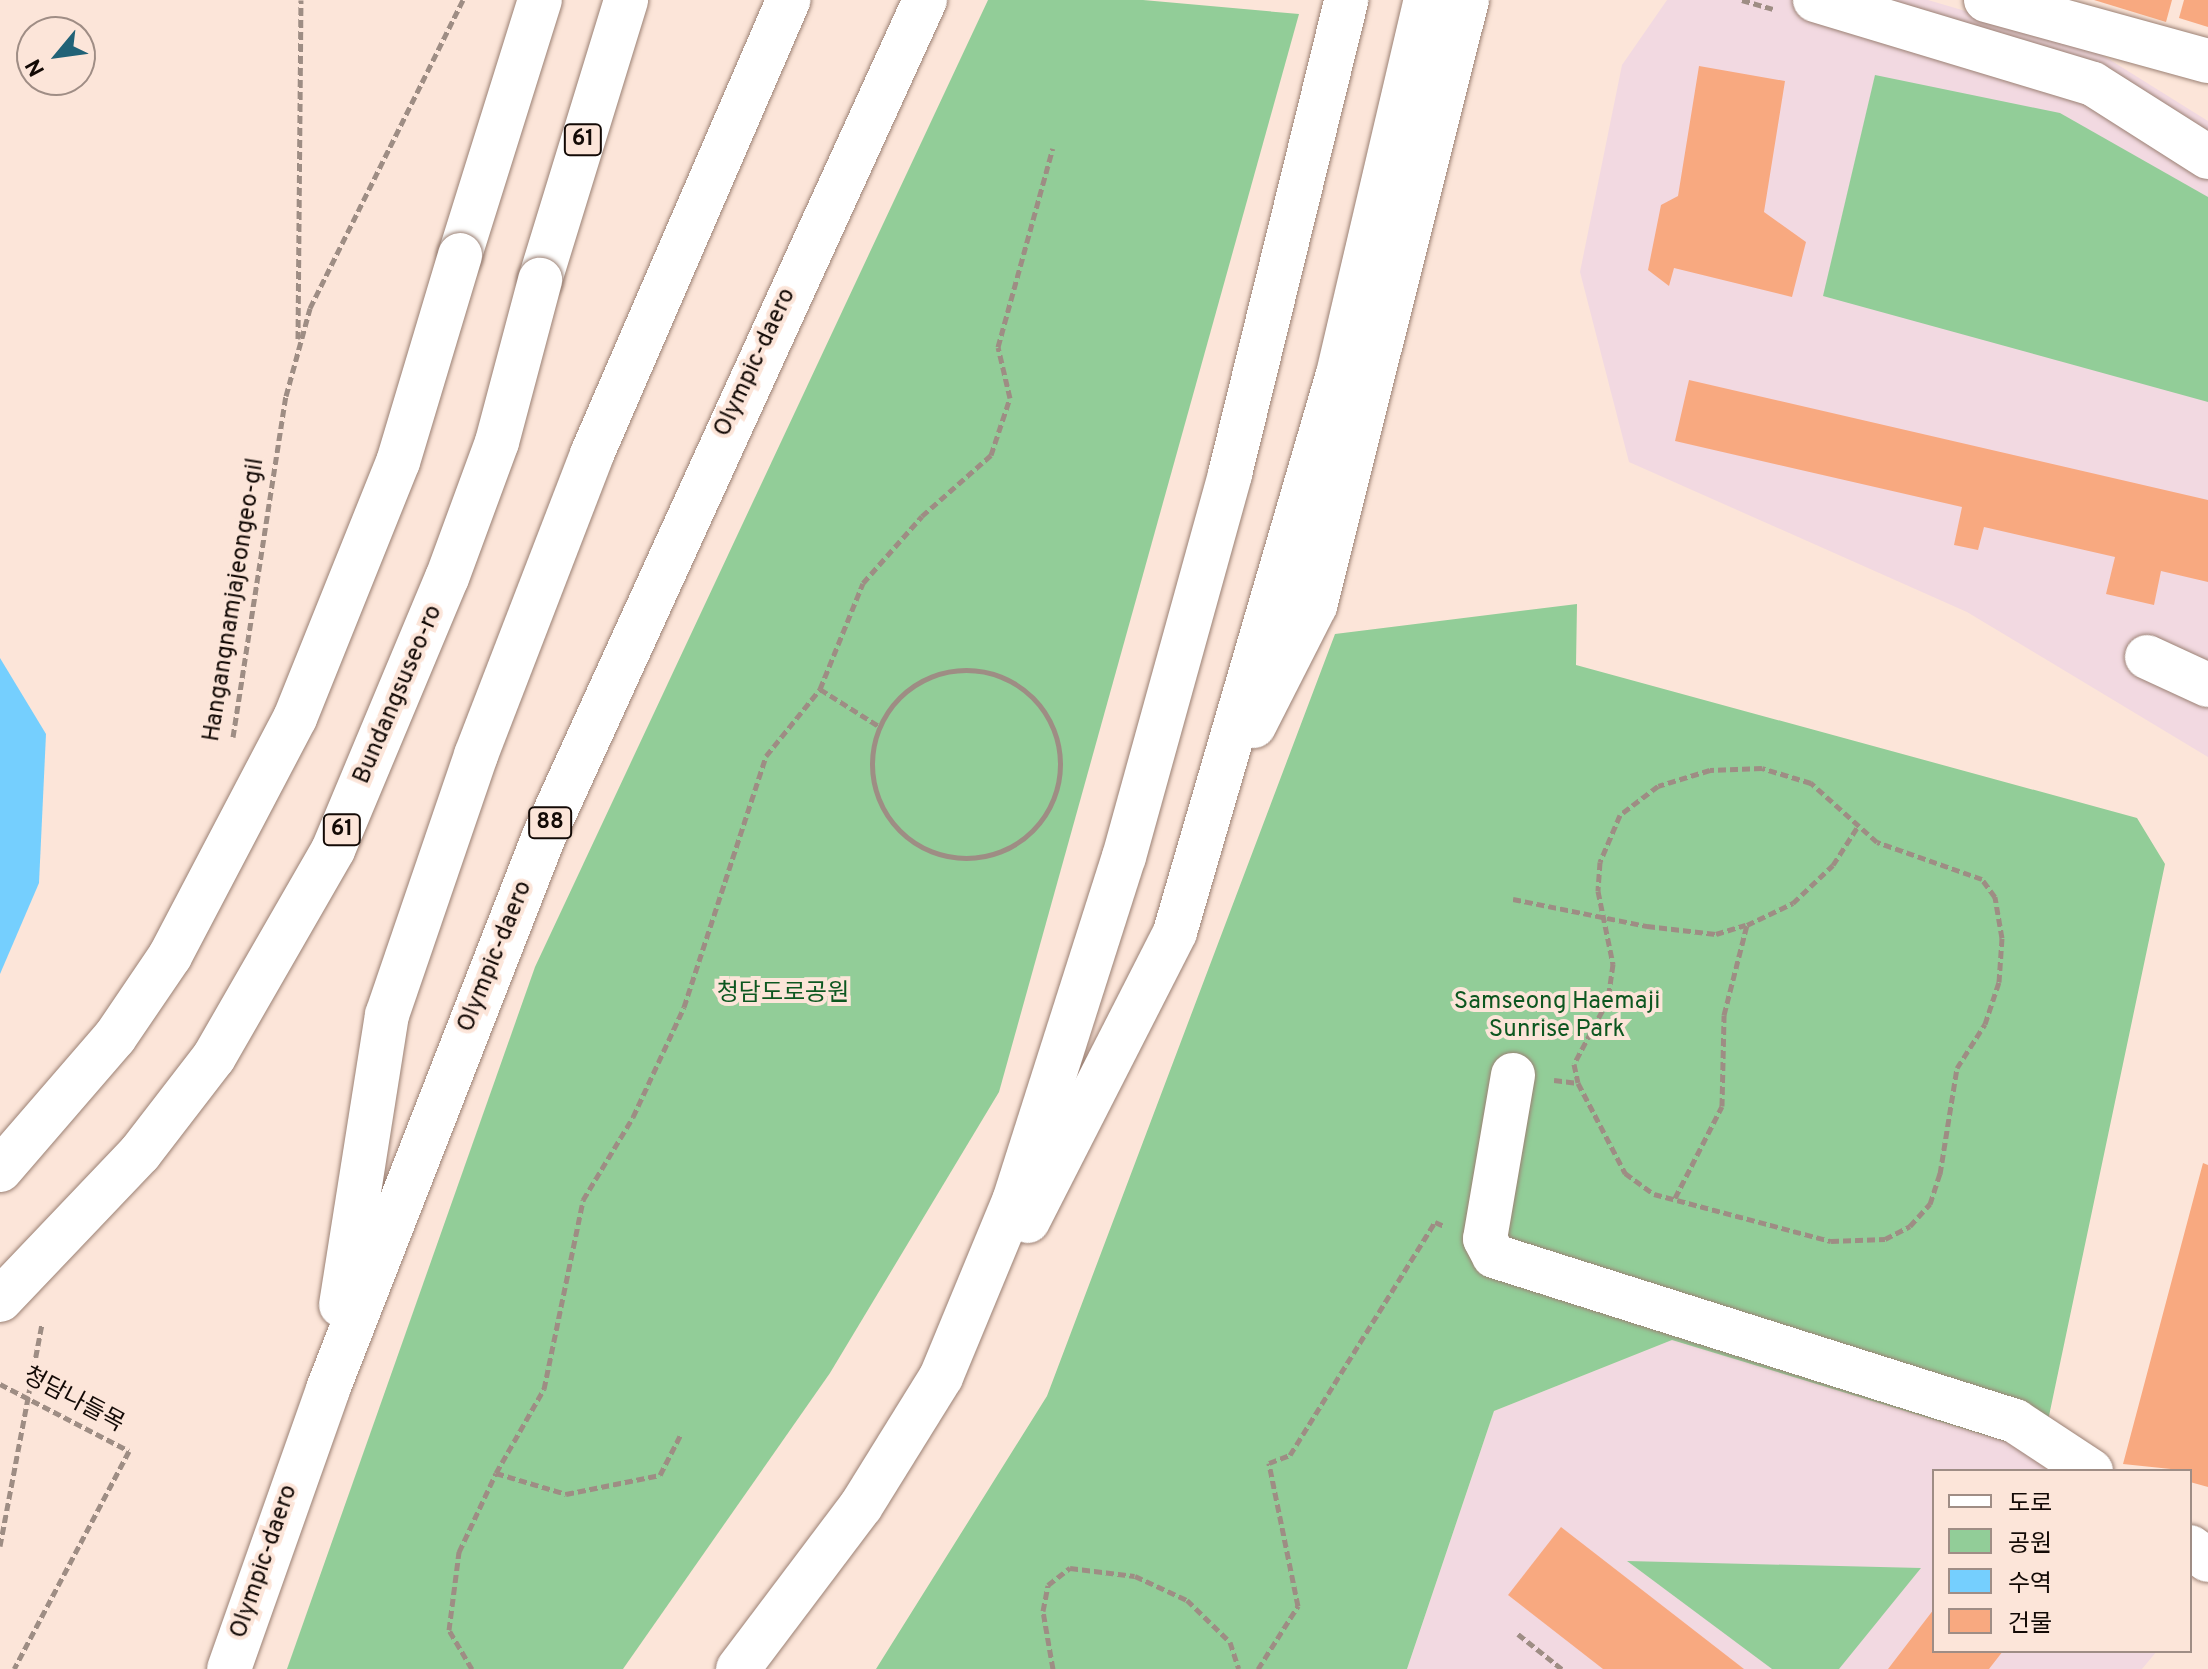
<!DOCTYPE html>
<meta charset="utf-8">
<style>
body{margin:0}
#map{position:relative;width:2208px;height:1669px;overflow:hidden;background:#fce5d9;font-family:Overpass,"Noto Sans KR",sans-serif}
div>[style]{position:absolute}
.education>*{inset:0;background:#f2d9e1}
.green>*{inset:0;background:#92cd98}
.water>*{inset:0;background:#75cffe}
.building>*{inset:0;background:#f8a980}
.path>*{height:5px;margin-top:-2.5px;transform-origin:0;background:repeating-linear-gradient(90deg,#9e8d84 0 8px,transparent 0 12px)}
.path>.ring{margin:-2.5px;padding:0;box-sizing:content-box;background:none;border:5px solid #9e8d84;border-radius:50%}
.roads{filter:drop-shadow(0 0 2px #9b8174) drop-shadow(0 0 2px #9b8174)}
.minor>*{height:44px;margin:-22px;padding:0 22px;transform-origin:22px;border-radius:22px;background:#fff}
.highway>*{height:44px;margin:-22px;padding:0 22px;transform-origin:22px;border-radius:22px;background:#fff}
.bridges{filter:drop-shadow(0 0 2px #9b8174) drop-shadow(0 0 2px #9b8174)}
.highway-bridge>*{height:44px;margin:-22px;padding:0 22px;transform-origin:22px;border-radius:22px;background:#fff}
span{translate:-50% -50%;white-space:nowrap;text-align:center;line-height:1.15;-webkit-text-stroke:8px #fce5d9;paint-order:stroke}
.shield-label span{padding:2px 6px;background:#fce5d9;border:2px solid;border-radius:6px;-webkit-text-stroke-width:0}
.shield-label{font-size:22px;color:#130a06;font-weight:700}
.street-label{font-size:24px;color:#130a06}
.park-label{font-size:24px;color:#0d5720}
.legend{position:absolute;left:1932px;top:1469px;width:260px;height:184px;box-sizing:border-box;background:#fce5d9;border:2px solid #9f8d85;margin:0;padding:10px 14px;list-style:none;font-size:24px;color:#130a06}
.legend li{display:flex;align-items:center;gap:16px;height:40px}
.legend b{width:40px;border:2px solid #9f8d85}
.north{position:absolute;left:16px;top:16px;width:80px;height:80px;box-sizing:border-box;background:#fce5d9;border:2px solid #9f8d85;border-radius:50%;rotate:241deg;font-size:22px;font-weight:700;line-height:32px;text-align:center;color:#130a06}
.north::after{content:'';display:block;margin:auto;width:28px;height:36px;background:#216277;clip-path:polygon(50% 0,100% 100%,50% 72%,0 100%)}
</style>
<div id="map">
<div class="education">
<i style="clip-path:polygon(1667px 0,1928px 0,2091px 48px,2208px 121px,2208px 757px,1967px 612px,1629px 462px,1580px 272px,1622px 65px)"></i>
<i style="clip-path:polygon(1672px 1340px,2014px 1444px,2049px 1471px,1934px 1471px,1934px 1651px,2157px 1651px,2142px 1669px,1407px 1669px,1494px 1411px)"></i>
</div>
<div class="green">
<i style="clip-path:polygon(988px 0,1143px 0,1299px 14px,999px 1092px,830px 1373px,623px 1669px,287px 1669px,535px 967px)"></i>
<i style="clip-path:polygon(1875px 75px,2060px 113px,2208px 197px,2208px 402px,1823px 296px)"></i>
<i style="clip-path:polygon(1577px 604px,1576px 665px,2137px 818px,2165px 864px,2045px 1435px,2014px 1444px,1672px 1340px,1494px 1411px,1407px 1669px,876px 1669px,1047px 1396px,1335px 634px)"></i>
<i style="clip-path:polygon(1627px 1561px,1921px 1568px,1839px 1669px,1772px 1669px)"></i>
</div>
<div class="water">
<i style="clip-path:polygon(0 658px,46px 734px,39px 883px,0 974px)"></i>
</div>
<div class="building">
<i style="clip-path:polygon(2094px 0,2172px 0,2166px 22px)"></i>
<i style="clip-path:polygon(2184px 0,2208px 0,2208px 27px,2179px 18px)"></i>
<i style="clip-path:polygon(1699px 66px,1785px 81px,1764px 212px,1806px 242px,1792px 297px,1674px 268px,1669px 286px,1648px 270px,1661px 205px,1678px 196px)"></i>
<i style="clip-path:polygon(1689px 380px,2208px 500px,2208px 582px,2161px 571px,2154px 605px,2106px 594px,2115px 557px,1984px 527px,1978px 550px,1954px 545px,1962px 507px,1675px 441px)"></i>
<i style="clip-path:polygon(2203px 1163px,2208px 1165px,2208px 1487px,2190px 1482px,2190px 1471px,2123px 1464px)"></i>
<i style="clip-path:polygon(1561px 1527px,1744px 1669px,1603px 1669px,1508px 1595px)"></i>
<i style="clip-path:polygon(1934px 1609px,1934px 1651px,2003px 1651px,1989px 1669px,1888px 1669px)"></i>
</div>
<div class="path">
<i style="left:1742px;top:0;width:32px;rotate:16deg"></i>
<i style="left:298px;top:339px;width:339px;rotate:-89.5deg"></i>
<i class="ring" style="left:872px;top:670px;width:183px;height:183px"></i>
<i style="left:820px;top:689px;width:71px;rotate:32.3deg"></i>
<i style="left:233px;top:737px;width:345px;rotate:-81.2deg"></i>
<i style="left:286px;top:396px;width:91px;rotate:-74.7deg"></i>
<i style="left:310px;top:308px;width:344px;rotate:-63.6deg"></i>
<i style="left:1513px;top:899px;width:137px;rotate:11.4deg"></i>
<i style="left:1647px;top:926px;width:69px;rotate:6.6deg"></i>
<i style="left:1716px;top:934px;width:31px;rotate:-17deg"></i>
<i style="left:1554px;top:1080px;width:24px;rotate:7deg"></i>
<i style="left:1578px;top:1083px;width:102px;rotate:62.4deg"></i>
<i style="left:1625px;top:1173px;width:36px;rotate:36deg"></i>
<i style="left:1654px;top:1194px;width:183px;rotate:14.9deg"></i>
<i style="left:1831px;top:1241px;width:54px;rotate:-2.1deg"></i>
<i style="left:1885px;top:1239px;width:28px;rotate:-27deg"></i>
<i style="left:1910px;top:1226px;width:30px;rotate:-48deg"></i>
<i style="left:1930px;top:1204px;width:32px;rotate:-72deg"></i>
<i style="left:1940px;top:1174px;width:107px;rotate:-80.9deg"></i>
<i style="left:1957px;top:1068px;width:52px;rotate:-57.5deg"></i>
<i style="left:1985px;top:1024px;width:44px;rotate:-71.6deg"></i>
<i style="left:1999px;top:982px;width:44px;rotate:-86.1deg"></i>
<i style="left:2002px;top:938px;width:42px;rotate:-99.7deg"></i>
<i style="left:1995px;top:897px;width:22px;rotate:-126deg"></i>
<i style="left:1982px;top:879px;width:111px;rotate:-160.6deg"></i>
<i style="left:1877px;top:842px;width:89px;rotate:-138.2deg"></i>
<i style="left:1811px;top:783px;width:51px;rotate:-163deg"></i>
<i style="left:1762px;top:768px;width:52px;rotate:177.8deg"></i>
<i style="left:1710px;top:770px;width:54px;rotate:162.9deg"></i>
<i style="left:1658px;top:786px;width:48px;rotate:142.7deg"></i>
<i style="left:1620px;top:815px;width:51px;rotate:113.1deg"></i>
<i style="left:1600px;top:862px;width:29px;rotate:94deg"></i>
<i style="left:1598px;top:891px;width:75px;rotate:78.4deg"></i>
<i style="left:1613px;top:964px;width:36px;rotate:98deg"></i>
<i style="left:1608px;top:1000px;width:72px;rotate:118deg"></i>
<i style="left:1574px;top:1064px;width:19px;rotate:78deg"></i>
<i style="left:1675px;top:1198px;width:103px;rotate:-62.9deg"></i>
<i style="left:1722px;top:1106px;width:91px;rotate:-88.7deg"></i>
<i style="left:1724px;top:1015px;width:93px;rotate:-75.7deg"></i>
<i style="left:1747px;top:925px;width:51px;rotate:-25.6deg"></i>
<i style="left:1793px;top:903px;width:55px;rotate:-43.5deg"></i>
<i style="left:1833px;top:865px;width:46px;rotate:-57.3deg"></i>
<i style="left:0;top:1384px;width:145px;rotate:27.4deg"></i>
<i style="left:129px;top:1451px;width:246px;rotate:117.8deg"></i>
<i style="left:496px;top:1473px;width:97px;rotate:-60.3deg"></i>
<i style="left:544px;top:1389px;width:193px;rotate:-78.3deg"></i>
<i style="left:583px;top:1200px;width:97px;rotate:-58.9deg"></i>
<i style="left:633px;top:1117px;width:121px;rotate:-65.1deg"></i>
<i style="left:684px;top:1007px;width:264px;rotate:-71.9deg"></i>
<i style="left:766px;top:756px;width:86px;rotate:-51.1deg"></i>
<i style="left:820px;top:689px;width:114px;rotate:-67.9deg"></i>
<i style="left:863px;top:583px;width:89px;rotate:-48.6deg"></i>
<i style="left:922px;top:516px;width:92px;rotate:-41.5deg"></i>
<i style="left:991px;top:455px;width:60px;rotate:-71.6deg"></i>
<i style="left:1010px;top:398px;width:52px;rotate:-103.2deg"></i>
<i style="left:998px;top:347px;width:206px;rotate:-74.6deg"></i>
<i style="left:0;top:1546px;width:227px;rotate:-79.3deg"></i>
<i style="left:1518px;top:1634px;width:56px;rotate:38.5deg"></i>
<i style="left:472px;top:1669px;width:45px;rotate:-120.5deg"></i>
<i style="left:449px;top:1630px;width:79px;rotate:-82.7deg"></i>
<i style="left:459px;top:1552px;width:87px;rotate:-64.9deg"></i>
<i style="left:496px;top:1473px;width:73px;rotate:16.7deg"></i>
<i style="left:566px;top:1494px;width:96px;rotate:-11.4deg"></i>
<i style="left:660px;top:1475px;width:46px;rotate:-62.9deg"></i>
<i style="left:1053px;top:1669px;width:59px;rotate:-99.8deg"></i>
<i style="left:1043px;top:1611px;width:26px;rotate:-79deg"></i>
<i style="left:1048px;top:1585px;width:28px;rotate:-38deg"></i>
<i style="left:1070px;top:1568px;width:65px;rotate:7deg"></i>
<i style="left:1135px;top:1576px;width:57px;rotate:24.8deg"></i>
<i style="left:1187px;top:1600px;width:60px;rotate:44.3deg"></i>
<i style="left:1230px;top:1642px;width:28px;rotate:72deg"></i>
<i style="left:1258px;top:1669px;width:75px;rotate:-57.6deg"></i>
<i style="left:1298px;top:1606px;width:146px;rotate:-101.5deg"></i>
<i style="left:1269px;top:1463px;width:22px;rotate:-21deg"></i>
<i style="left:1290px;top:1455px;width:274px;rotate:-58.1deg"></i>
<i style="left:1435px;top:1222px;width:10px;rotate:24deg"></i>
</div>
<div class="roads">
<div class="minor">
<i style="left:1815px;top:0;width:290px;rotate:16.8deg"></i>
<i style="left:2093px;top:84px;width:136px;rotate:32.4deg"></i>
<i style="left:1986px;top:0;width:230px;rotate:15.4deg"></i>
<i style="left:2147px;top:657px;width:67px;rotate:24.7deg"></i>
<i style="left:1513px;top:1075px;width:166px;rotate:99.7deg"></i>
<i style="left:1485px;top:1239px;width:19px;rotate:62deg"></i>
<i style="left:1494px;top:1256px;width:547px;rotate:17.57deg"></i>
<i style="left:2015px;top:1421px;width:91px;rotate:33.3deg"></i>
<i style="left:2190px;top:1547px;width:22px;rotate:36deg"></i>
</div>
<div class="highway">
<i style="left:460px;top:255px;width:267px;rotate:-72.6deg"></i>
<i style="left:540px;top:280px;width:293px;rotate:-72.9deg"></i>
<i style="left:1254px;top:726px;width:135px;rotate:-63.1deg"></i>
<i style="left:1315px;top:606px;width:625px;rotate:-75.92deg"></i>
<i style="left:1028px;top:1221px;width:324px;rotate:-63deg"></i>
<i style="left:1175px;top:932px;width:581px;rotate:-73.72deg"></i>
<i style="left:1338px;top:374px;width:384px;rotate:-76.8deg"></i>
<i style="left:341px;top:1305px;width:294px;rotate:-81deg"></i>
<i style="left:387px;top:1015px;width:275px;rotate:-71.1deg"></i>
<i style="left:476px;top:755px;width:323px;rotate:-68.9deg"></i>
<i style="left:592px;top:454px;width:495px;rotate:-66.6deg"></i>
<i style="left:229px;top:1669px;width:297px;rotate:-70.5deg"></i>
<i style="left:328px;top:1389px;width:594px;rotate:-68.66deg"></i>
<i style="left:544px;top:836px;width:919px;rotate:-65.5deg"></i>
<i style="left:738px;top:1669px;width:204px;rotate:-53deg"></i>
<i style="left:861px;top:1506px;width:152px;rotate:-58.2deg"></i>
<i style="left:941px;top:1377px;width:191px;rotate:-67.5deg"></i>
<i style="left:1014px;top:1201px;width:361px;rotate:-72.3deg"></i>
<i style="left:1124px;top:857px;width:397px;rotate:-74.5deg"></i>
<i style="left:1230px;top:474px;width:488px;rotate:-76.2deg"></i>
</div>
</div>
<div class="bridges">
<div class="highway-bridge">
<i style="left:0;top:1170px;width:176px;rotate:-49.2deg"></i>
<i style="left:115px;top:1037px;width:98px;rotate:-55.8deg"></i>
<i style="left:170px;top:956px;width:269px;rotate:-62.3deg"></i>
<i style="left:295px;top:718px;width:276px;rotate:-68.1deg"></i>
<i style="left:398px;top:462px;width:216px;rotate:-73.3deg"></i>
<i style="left:0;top:1300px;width:203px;rotate:-46.4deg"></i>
<i style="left:140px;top:1153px;width:121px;rotate:-52.4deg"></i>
<i style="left:214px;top:1057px;width:239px;rotate:-60.1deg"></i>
<i style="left:333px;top:850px;width:295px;rotate:-67.3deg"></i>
<i style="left:447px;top:578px;width:145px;rotate:-69.8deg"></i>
<i style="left:497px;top:442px;width:168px;rotate:-75.1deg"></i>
</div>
</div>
<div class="shield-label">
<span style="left:583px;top:140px">61</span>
<span style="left:550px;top:823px">88</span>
<span style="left:342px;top:830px">61</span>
</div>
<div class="street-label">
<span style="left:756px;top:363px;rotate:-65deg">Olympic-daero</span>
<span style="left:235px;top:600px;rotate:-81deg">Hangangnamjajeongeo-gil</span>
<span style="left:399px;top:695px;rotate:-67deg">Bundangsuseo-ro</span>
<span style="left:496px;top:957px;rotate:-68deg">Olympic-daero</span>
<span style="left:73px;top:1401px;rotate:28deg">청담나들목</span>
<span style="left:265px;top:1562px;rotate:-71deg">Olympic-daero</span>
</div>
<div class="park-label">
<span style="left:783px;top:995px">청담도로공원</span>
<span style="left:1557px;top:1017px">Samseong Haemaji<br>Sunrise Park</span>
</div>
<ul class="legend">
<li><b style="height:10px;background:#fff"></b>도로</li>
<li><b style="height:22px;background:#92cd98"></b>공원</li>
<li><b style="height:22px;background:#75cffe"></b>수역</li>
<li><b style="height:22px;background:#f8a980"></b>건물</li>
</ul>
<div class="north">N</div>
</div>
